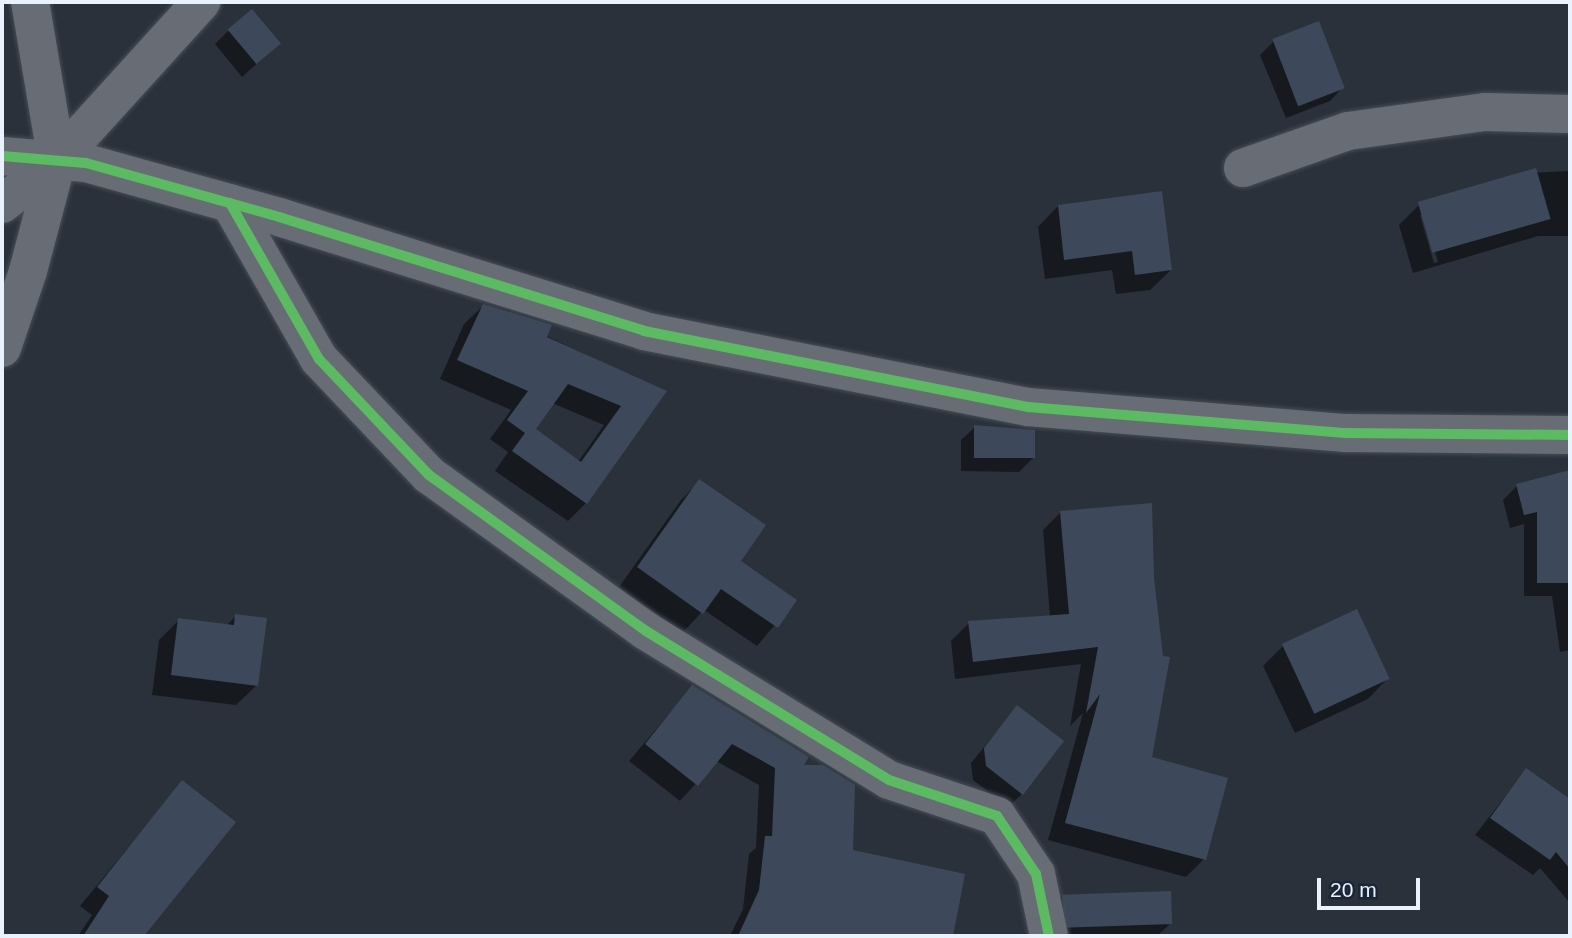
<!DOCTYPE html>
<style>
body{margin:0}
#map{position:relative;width:1572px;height:938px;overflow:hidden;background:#2a313b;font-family:Helvetica,sans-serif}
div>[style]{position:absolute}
.shadow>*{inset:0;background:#0007}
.building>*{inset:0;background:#3d495a;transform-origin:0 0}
.roads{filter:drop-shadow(0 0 2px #474d56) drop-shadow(0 0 2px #474d56)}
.minor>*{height:38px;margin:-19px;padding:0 19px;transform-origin:19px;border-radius:19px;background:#686d75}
.cycleway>*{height:10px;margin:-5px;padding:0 5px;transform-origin:5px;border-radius:5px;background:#5cba63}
span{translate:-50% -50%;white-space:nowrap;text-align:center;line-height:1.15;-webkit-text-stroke:7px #1a2637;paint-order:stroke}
.frame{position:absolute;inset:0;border:4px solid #eaf2fe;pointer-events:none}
.scale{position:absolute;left:1317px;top:878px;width:103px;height:32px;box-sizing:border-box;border:4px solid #eaf2fe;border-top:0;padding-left:9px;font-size:21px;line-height:24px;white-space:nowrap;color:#eaf2fe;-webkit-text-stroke:5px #1a2637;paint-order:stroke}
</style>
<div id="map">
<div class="shadow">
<i style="clip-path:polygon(229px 30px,279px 44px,242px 77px,215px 44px)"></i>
<i style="clip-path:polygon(1274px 41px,1343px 87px,1330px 101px,1286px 118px,1260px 55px)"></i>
<i style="clip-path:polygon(evenodd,1570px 171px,1570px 236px,1538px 236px,1413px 273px,1399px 225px,1419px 205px,1528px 173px,1570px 171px,1420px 215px,1424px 215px,1438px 262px,1434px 263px,1420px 215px)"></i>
<i style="clip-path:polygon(1058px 206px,1171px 270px,1150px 290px,1116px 294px,1112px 270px,1045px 279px,1038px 227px)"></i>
<i style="clip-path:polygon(evenodd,483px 306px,665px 392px,586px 503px,568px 521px,495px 471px,508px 452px,490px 439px,511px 410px,440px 379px,464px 324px,483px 306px,552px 403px,604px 425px,578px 462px,533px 430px,552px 403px)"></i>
<i style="clip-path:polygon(975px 427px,1033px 458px,1019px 472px,961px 471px,961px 440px)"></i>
<i style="clip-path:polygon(1570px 472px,1570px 650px,1560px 652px,1552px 596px,1524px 596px,1524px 524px,1510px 528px,1503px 500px,1517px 486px)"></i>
<i style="clip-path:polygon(700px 481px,738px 562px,795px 601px,757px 646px,704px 610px,683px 632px,619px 587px,681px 500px)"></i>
<i style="clip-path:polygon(1061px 512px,1150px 759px,1204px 859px,1186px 877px,1048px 840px,1083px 713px,1070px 726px,1081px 664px,955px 679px,951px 641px,969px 623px,1050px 617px,1043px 530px)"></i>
<i style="clip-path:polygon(236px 616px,257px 685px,236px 705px,152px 695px,159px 640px,179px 620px,226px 626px)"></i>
<i style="clip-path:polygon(1283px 646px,1388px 678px,1368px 699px,1295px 733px,1263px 666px)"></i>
<i style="clip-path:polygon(692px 687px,801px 766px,851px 852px,963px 875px,951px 936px,730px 936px,743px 909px,749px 854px,756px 848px,759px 785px,716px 761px,680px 801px,629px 761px)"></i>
<i style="clip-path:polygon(1017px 707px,1022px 794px,1008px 807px,973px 780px,971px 763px)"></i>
<i style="clip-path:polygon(1526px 770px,1570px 801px,1570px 903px,1540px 868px,1533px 875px,1475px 835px)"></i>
<i style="clip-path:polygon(182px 782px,145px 936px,78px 936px,92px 915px,80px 906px)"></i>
<i style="clip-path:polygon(1063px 895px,1170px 924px,1157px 936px,1055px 936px,1050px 909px)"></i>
</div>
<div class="building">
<i style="left:252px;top:9px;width:45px;height:32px;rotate:50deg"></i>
<i style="left:1319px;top:21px;width:72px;height:50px;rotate:69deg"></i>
<i style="left:1536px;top:168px;width:53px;height:123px;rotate:74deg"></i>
<i style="clip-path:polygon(1162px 191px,1172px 270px,1135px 275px,1132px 251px,1064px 260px,1058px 205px)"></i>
<i style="clip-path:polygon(evenodd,483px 304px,552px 325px,547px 337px,667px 391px,587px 504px,512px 451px,525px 433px,507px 420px,528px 391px,457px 360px,483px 304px,568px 384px,621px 406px,581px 462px,536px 429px,568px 384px)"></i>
<i style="clip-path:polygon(974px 425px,1035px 430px,1035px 458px,974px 458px)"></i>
<i style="clip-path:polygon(1570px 470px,1570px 583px,1537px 583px,1537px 512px,1524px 515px,1516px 484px)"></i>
<i style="clip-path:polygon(699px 479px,766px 525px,741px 561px,797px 600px,778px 628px,721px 589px,703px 614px,637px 567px)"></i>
<i style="clip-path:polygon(1152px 503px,1154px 578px,1163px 656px,1170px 657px,1152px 757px,1228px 778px,1206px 860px,1065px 823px,1100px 694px,1086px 713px,1098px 647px,973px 662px,968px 621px,1069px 614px,1060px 511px)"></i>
<i style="left:1357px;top:609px;width:77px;height:83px;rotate:65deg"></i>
<i style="clip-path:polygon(235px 614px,267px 618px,258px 686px,171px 675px,178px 618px,234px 625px)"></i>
<i style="clip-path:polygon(692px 685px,809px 757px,804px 765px,823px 765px,855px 785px,853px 850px,965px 874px,953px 936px,738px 936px,759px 890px,765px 836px,772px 836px,775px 768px,732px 744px,698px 786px,645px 744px)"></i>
<i style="clip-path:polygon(1017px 705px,1064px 741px,1023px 795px,986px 766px,984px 748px)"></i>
<i style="clip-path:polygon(1526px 768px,1570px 799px,1570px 869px,1556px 852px,1550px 860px,1490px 818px)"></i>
<i style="clip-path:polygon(182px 780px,236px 822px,144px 936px,83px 936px,109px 896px,97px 887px)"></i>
<i style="left:1171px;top:891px;width:33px;height:109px;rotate:88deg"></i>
</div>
<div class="roads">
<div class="minor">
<i style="left:2px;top:156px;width:84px;rotate:4.8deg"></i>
<i style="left:86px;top:163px;width:200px;rotate:15.6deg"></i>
<i style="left:279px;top:217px;width:382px;rotate:17.3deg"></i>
<i style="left:644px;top:331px;width:391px;rotate:11.2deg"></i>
<i style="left:1028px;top:407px;width:319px;rotate:4.7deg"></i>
<i style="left:1346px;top:433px;width:224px;rotate:0.5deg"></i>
<i style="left:1243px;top:168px;width:111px;rotate:-19.4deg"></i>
<i style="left:1348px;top:131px;width:138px;rotate:-7.9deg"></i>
<i style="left:1485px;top:112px;width:85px;rotate:1.3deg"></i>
<i style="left:230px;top:203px;width:180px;rotate:60.3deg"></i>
<i style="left:319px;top:359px;width:160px;rotate:46.5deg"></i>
<i style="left:429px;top:475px;width:267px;rotate:35.7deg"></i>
<i style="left:646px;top:631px;width:285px;rotate:31.5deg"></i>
<i style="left:889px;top:780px;width:114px;rotate:18.4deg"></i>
<i style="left:997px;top:816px;width:70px;rotate:56.1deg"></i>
<i style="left:1036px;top:874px;width:63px;rotate:78.2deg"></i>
<i style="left:2px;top:204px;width:70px;rotate:-38deg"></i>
<i style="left:57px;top:161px;width:215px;rotate:-47.8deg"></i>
<i style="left:2px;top:348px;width:81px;rotate:-71.3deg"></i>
<i style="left:28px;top:271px;width:114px;rotate:-75.2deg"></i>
<i style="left:57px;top:161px;width:161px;rotate:-99.6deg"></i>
</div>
</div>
<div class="cycleway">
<i style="left:2px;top:156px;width:84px;rotate:4.8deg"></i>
<i style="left:86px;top:163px;width:200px;rotate:15.6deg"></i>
<i style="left:279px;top:217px;width:382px;rotate:17.3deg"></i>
<i style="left:644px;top:331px;width:391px;rotate:11.2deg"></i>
<i style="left:1028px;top:407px;width:319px;rotate:4.7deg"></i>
<i style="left:1346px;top:433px;width:224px;rotate:0.5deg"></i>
<i style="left:230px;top:203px;width:180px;rotate:60.3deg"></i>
<i style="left:319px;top:359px;width:160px;rotate:46.5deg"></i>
<i style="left:429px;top:475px;width:267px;rotate:35.7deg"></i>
<i style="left:646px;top:631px;width:285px;rotate:31.5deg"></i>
<i style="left:889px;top:780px;width:114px;rotate:18.4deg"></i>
<i style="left:997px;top:816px;width:70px;rotate:56.1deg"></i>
<i style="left:1036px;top:874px;width:63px;rotate:78.2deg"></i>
</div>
<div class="frame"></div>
<div class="scale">20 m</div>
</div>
